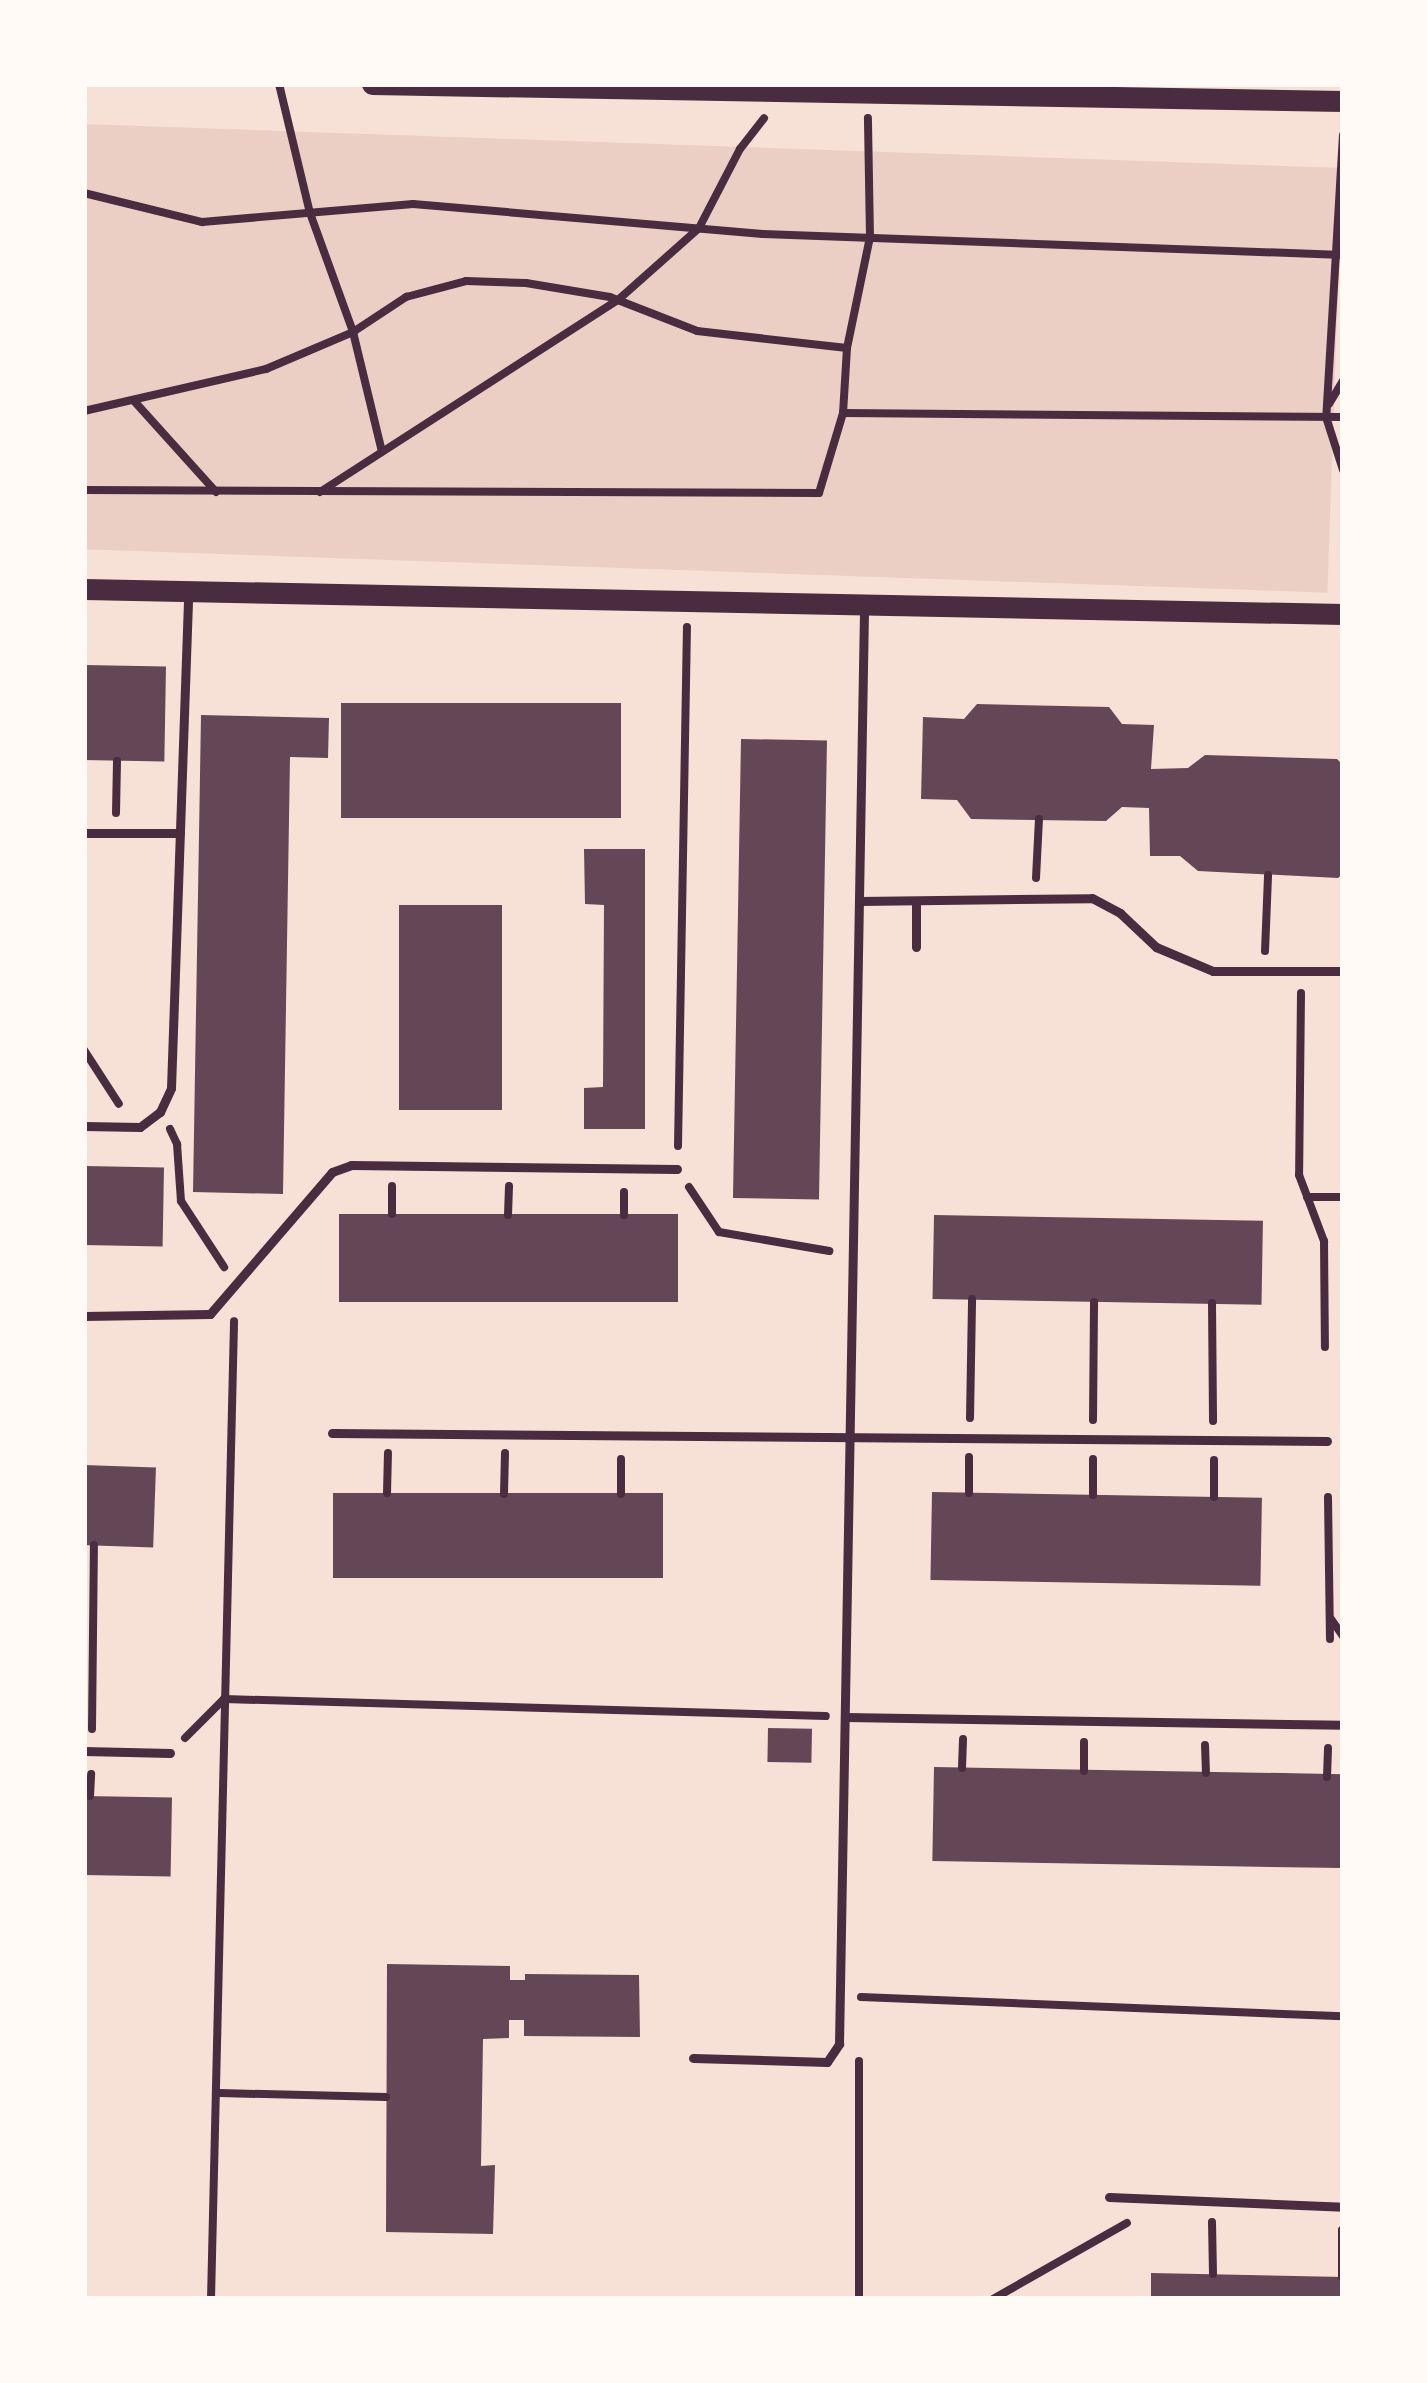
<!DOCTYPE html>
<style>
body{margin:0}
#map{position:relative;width:1427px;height:2383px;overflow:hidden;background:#f7e1d7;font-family:"DM Sans",sans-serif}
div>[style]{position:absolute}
.green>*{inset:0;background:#ebcfc5;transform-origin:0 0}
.building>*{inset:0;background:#644757;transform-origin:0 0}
.path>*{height:8px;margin:-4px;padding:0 4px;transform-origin:4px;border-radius:4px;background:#4a2c40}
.service>*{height:9px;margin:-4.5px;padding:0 4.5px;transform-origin:4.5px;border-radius:4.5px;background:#4a2c40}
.tertiary>*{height:21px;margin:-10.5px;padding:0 10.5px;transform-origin:10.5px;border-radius:10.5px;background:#4a2c40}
span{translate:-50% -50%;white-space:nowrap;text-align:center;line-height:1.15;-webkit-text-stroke:9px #fffaf5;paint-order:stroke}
.frame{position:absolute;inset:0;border:87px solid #fffaf5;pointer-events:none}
</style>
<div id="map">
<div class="green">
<i style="left:84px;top:124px;width:1259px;height:425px;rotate:2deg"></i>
</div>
<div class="building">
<i style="left:84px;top:665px;width:82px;height:95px;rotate:1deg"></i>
<i style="left:341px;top:703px;width:280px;height:115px"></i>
<i style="clip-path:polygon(977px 704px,1109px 707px,1122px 724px,1154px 725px,1151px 769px,1188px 768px,1205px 755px,1337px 759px,1343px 765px,1343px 874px,1338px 878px,1198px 871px,1180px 856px,1150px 856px,1149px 808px,1122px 807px,1106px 821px,971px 819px,957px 800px,921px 799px,923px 717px,964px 719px)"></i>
<i style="clip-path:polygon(201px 715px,329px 718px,328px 758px,290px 757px,283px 1194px,193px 1192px)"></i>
<i style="left:741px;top:739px;width:86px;height:459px;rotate:1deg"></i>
<i style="clip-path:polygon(584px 849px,645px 849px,645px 1129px,584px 1129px,584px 1088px,603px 1087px,604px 905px,585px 904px)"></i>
<i style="left:399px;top:905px;width:103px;height:205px"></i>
<i style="left:84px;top:1166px;width:80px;height:79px;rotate:1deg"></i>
<i style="left:339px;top:1214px;width:339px;height:88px"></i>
<i style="left:934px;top:1215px;width:329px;height:84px;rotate:1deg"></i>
<i style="left:84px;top:1465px;width:72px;height:80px;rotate:2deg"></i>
<i style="left:932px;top:1492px;width:330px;height:88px;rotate:1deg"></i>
<i style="left:333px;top:1493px;width:330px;height:85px"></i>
<i style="left:768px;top:1728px;width:44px;height:34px;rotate:1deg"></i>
<i style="left:934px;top:1767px;width:409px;height:94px;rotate:1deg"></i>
<i style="left:84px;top:1796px;width:88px;height:79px;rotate:1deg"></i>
<i style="clip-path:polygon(387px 1964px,510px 1966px,510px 1980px,525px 1980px,525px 1974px,639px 1975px,640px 2037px,524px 2036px,524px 2020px,509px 2020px,509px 2038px,483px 2039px,481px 2166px,495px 2165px,493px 2234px,386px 2232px)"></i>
<i style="clip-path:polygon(1151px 2273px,1343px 2277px,1343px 2299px,1151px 2299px)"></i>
</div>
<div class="path">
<i style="left:279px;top:84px;width:133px;rotate:76.5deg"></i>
<i style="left:310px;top:213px;width:127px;rotate:70.1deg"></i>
<i style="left:353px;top:332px;width:123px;rotate:76.4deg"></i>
<i style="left:1343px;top:135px;width:283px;rotate:93.4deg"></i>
<i style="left:1326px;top:417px;width:56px;rotate:72.2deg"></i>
<i style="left:84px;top:193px;width:122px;rotate:13.8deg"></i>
<i style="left:202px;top:222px;width:212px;rotate:-4.9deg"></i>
<i style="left:413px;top:204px;width:351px;rotate:4.9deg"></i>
<i style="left:763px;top:234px;width:580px;rotate:2.07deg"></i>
<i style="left:847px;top:348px;width:113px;rotate:-78.3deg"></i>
<i style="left:870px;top:237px;width:119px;rotate:-91deg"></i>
<i style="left:135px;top:402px;width:121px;rotate:48deg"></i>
<i style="left:1329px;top:404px;width:27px;rotate:-59deg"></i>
<i style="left:84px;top:411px;width:187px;rotate:-13deg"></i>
<i style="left:266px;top:369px;width:95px;rotate:-23deg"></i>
<i style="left:353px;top:332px;width:64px;rotate:-33.4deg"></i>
<i style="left:406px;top:297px;width:62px;rotate:-14.9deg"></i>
<i style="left:466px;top:281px;width:60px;rotate:1.9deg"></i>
<i style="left:526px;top:283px;width:85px;rotate:9.5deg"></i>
<i style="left:610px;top:297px;width:93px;rotate:21.3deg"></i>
<i style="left:697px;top:331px;width:151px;rotate:6.5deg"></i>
<i style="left:847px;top:348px;width:65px;rotate:93.5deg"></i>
<i style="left:843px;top:413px;width:500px;rotate:0.46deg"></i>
<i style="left:84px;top:490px;width:735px;rotate:0.23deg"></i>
<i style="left:819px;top:493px;width:84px;rotate:-73.3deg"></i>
<i style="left:320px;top:492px;width:354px;rotate:-32.8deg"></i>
<i style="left:618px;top:300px;width:108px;rotate:-41.6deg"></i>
<i style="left:699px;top:228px;width:89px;rotate:-62.6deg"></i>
<i style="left:740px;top:149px;width:39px;rotate:-52deg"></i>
<i style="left:116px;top:813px;width:52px;rotate:-88.9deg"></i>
<i style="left:1036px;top:878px;width:59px;rotate:-87.1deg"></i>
<i style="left:1265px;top:951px;width:76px;rotate:-87.7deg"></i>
<i style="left:1301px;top:993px;width:182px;rotate:90.6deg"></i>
<i style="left:1299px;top:1175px;width:71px;rotate:69.3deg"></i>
<i style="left:1324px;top:1241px;width:106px;rotate:89.5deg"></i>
<i style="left:84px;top:1050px;width:64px;rotate:57.1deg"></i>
<i style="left:170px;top:1129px;width:17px;rotate:65deg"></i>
<i style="left:177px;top:1144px;width:57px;rotate:86deg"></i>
<i style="left:181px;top:1201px;width:79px;rotate:56.9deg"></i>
<i style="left:678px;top:1146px;width:519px;rotate:-89.01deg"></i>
<i style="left:689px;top:1187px;width:54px;rotate:56.3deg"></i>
<i style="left:719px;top:1232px;width:112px;rotate:9.8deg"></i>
<i style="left:624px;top:1192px;width:23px;rotate:90deg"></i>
<i style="left:1307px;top:1197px;width:36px"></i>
<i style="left:392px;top:1214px;width:28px;rotate:-90deg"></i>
<i style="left:508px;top:1215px;width:29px;rotate:-88deg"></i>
<i style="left:1212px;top:1303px;width:118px;rotate:89.5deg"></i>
<i style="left:970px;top:1418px;width:119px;rotate:-89deg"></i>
<i style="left:1093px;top:1420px;width:118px;rotate:-89.5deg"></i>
<i style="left:1093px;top:1459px;width:36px;rotate:90deg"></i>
<i style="left:1214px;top:1460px;width:37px;rotate:90deg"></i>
<i style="left:387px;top:1493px;width:40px;rotate:-88.6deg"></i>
<i style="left:969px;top:1493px;width:36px;rotate:-90deg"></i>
<i style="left:504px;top:1494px;width:41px;rotate:-88.6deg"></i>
<i style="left:621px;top:1494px;width:35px;rotate:-90deg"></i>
<i style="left:1328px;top:1497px;width:142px;rotate:89.2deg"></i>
<i style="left:1331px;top:1619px;width:21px;rotate:55deg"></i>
<i style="left:92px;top:1729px;width:184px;rotate:-89.4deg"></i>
<i style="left:185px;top:1738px;width:55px;rotate:-45deg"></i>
<i style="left:224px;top:1699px;width:602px;rotate:1.62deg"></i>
<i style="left:1084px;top:1742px;width:29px;rotate:90deg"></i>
<i style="left:1205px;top:1745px;width:28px;rotate:88deg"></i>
<i style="left:962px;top:1768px;width:29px;rotate:-88deg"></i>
<i style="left:1327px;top:1777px;width:29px;rotate:-88deg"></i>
<i style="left:90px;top:1796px;width:22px;rotate:-87deg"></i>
<i style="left:861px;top:1997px;width:482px;rotate:2.3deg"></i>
<i style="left:859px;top:2061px;width:238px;rotate:90deg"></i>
<i style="left:219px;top:2093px;width:167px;rotate:1.4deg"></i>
<i style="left:1212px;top:2222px;width:52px;rotate:88.9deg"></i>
<i style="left:1342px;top:2277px;width:47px;rotate:-90deg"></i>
<i style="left:211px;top:2299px;width:978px;rotate:-88.65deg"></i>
<i style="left:993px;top:2299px;width:154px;rotate:-29.6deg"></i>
</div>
<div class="service">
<i style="left:84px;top:833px;width:96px"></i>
<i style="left:859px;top:901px;width:233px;rotate:-0.7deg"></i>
<i style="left:1092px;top:898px;width:32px;rotate:28deg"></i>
<i style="left:1120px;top:913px;width:50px;rotate:43.4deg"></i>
<i style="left:1156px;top:947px;width:62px;rotate:22.8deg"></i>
<i style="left:1213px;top:971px;width:130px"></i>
<i style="left:916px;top:947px;width:46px;rotate:-90deg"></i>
<i style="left:84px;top:1126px;width:56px;rotate:1deg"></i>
<i style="left:140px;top:1127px;width:25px;rotate:-37deg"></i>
<i style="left:160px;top:1112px;width:26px;rotate:-65deg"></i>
<i style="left:171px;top:1088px;width:498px;rotate:-88deg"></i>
<i style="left:84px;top:1316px;width:126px;rotate:-0.9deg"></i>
<i style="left:210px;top:1314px;width:187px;rotate:-49.3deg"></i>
<i style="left:332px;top:1172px;width:20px;rotate:-20deg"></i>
<i style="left:351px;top:1165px;width:326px;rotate:0.7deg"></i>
<i style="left:332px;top:1433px;width:995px;rotate:0.46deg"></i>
<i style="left:845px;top:1717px;width:498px;rotate:0.9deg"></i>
<i style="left:84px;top:1751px;width:86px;rotate:1.3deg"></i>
<i style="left:693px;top:2058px;width:134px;rotate:1.7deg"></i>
<i style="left:827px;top:2062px;width:22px;rotate:-56deg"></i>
<i style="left:839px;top:2044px;width:1438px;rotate:-89deg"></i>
<i style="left:1109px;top:2197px;width:234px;rotate:2.4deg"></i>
</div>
<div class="tertiary">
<i style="left:372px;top:84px;width:971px;rotate:1deg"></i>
<i style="left:84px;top:589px;width:1259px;rotate:1.14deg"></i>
</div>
<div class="frame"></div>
</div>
